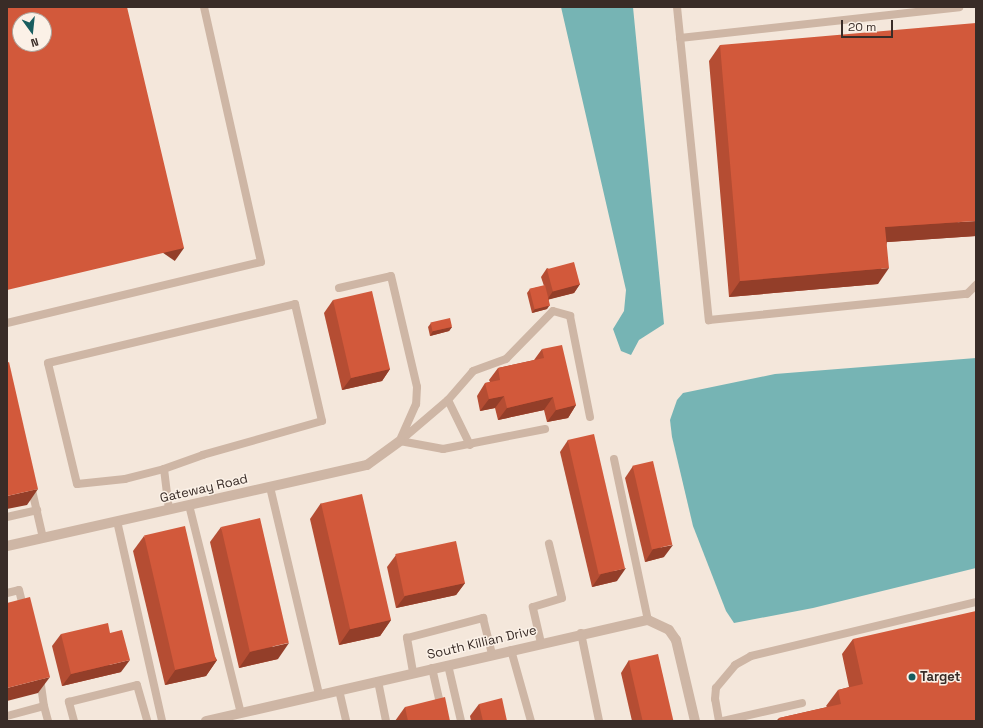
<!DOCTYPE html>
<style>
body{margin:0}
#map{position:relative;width:983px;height:728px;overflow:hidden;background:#f4e7db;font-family:"Space Grotesk",sans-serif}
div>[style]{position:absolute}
.water>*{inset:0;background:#76b4b4}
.service>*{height:8px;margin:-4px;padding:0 4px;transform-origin:4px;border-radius:4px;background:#ceb6a5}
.minor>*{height:10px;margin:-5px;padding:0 5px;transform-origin:5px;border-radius:5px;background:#ceb6a5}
.wall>*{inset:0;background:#b54d33}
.shaded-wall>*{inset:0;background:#933e29;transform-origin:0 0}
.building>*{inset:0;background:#d2593b;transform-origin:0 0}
.dots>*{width:11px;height:11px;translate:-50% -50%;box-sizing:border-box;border:2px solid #fbf1e7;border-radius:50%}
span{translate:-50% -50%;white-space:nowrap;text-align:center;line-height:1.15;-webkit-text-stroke:3px #fbf1e7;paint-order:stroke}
.street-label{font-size:13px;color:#392c27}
.poi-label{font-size:13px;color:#392c27;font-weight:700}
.left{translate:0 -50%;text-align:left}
.frame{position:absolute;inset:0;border:8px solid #392c27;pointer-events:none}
.north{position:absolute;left:12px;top:12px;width:40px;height:40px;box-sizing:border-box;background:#fbf1e7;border:1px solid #ada29a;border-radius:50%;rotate:165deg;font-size:11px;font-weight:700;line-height:16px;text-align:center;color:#392c27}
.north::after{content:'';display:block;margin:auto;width:14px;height:18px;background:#185d5f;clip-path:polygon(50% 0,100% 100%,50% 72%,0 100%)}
.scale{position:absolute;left:841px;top:20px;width:52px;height:18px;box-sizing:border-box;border:2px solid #392c27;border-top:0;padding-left:5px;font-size:12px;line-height:14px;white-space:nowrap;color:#392c27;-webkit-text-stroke:3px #fbf1e7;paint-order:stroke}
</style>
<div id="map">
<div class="water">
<i style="clip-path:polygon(561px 7px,633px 7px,664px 324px,639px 340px,631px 355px,621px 351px,613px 329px,624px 311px,626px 290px)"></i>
<i style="clip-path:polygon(976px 358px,976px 568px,813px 608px,734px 623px,726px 611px,693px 526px,672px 437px,670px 420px,677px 400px,683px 393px,775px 374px)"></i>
</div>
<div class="service">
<i style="left:677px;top:7px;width:315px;rotate:84.2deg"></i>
<i style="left:709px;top:320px;width:259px;rotate:-5.8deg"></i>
<i style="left:967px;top:294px;width:13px;rotate:-45deg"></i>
<i style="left:680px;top:38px;width:281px;rotate:-6.3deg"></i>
<i style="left:339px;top:288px;width:53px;rotate:-13deg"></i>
<i style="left:391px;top:276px;width:114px;rotate:76.8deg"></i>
<i style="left:417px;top:387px;width:17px;rotate:93deg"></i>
<i style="left:416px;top:404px;width:37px;rotate:114deg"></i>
<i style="left:7px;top:323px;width:261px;rotate:-13.5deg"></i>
<i style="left:261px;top:262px;width:261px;rotate:-102.6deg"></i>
<i style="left:448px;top:400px;width:50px;rotate:63.9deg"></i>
<i style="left:400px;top:441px;width:63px;rotate:-40.5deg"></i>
<i style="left:448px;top:400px;width:38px;rotate:-49deg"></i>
<i style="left:473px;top:371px;width:35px;rotate:-20deg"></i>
<i style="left:506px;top:359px;width:67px;rotate:-45.6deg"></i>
<i style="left:553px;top:311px;width:18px;rotate:16deg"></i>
<i style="left:570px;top:316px;width:103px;rotate:78.8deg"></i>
<i style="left:400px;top:441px;width:44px;rotate:10.5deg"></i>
<i style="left:443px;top:449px;width:104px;rotate:-11.1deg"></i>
<i style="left:614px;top:459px;width:165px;rotate:78.1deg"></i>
<i style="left:164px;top:469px;width:40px;rotate:165.6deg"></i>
<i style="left:125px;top:479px;width:48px;rotate:174.1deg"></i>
<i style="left:77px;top:484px;width:124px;rotate:-103.5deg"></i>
<i style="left:48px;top:363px;width:254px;rotate:-13.4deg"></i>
<i style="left:295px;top:304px;width:120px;rotate:77deg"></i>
<i style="left:322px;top:421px;width:124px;rotate:164.1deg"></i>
<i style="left:203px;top:455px;width:41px;rotate:160.3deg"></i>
<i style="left:164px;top:469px;width:41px;rotate:83deg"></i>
<i style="left:31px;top:486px;width:53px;rotate:77deg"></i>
<i style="left:270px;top:487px;width:213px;rotate:76.7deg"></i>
<i style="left:189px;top:505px;width:214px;rotate:76deg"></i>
<i style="left:7px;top:517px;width:31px;rotate:-13deg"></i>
<i style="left:117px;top:521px;width:205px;rotate:77.3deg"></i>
<i style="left:7px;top:593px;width:12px;rotate:-14deg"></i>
<i style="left:19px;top:590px;width:21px;rotate:76deg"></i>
<i style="left:581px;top:633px;width:90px;rotate:78.4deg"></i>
<i style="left:541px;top:643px;width:37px;rotate:-103deg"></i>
<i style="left:533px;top:607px;width:30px;rotate:-17deg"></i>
<i style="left:562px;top:598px;width:56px;rotate:-103.5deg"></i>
<i style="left:511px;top:650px;width:74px;rotate:74.3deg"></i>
<i style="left:448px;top:665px;width:57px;rotate:76.9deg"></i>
<i style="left:432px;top:668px;width:54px;rotate:77.2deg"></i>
<i style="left:413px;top:672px;width:35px;rotate:-100deg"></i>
<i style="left:407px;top:638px;width:79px;rotate:-14.7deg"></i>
<i style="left:483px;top:618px;width:37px;rotate:76deg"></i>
<i style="left:40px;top:678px;width:28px;rotate:82deg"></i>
<i style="left:378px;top:681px;width:41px;rotate:78.7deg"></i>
<i style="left:339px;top:690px;width:32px;rotate:77deg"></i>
<i style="left:7px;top:716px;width:38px;rotate:-15deg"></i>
<i style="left:44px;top:706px;width:16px;rotate:75deg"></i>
<i style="left:74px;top:721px;width:20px;rotate:-105deg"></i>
<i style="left:69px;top:702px;width:70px;rotate:-14deg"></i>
<i style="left:137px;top:685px;width:37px;rotate:74deg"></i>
<i style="left:719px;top:721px;width:22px;rotate:-100deg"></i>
<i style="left:715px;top:699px;width:11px;rotate:-85deg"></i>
<i style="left:716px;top:688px;width:30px;rotate:-50deg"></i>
<i style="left:735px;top:665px;width:18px;rotate:-29deg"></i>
<i style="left:751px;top:656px;width:231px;rotate:-13.5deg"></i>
<i style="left:723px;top:721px;width:81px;rotate:-12.8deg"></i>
</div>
<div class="minor">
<i style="left:7px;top:546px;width:369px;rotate:-12.7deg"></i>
<i style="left:367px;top:465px;width:41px;rotate:-36deg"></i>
<i style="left:206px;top:721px;width:453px;rotate:-12.9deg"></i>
<i style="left:648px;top:620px;width:23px;rotate:25deg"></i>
<i style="left:669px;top:630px;width:12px;rotate:55deg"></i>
<i style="left:676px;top:640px;width:83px;rotate:76.8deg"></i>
</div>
<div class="wall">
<i style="clip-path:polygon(720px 45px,976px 236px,887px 242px,878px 284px,729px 297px,709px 61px)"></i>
<i style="clip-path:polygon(547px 268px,580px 284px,574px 293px,549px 299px,547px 309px,532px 313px,527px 293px,530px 289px,544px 286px,541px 277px)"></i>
<i style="clip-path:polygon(333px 300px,390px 369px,382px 381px,342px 390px,324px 313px)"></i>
<i style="clip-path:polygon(431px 323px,452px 327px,449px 331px,430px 336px,428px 327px)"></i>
<i style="clip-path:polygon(542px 349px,576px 405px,568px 418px,547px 422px,544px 410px,498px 420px,495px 408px,480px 411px,477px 396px,485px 383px,490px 382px,489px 380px,498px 368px,534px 360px)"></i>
<i style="clip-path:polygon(568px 440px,617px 581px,592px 587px,560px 452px)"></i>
<i style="clip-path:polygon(633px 466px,664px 557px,645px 562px,625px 478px)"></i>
<i style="clip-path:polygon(321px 503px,391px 620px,380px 636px,339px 645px,310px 519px)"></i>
<i style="clip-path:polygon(221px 527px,278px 659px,239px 668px,210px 542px)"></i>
<i style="clip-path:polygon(144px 536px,217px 660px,206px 676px,165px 685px,133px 551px)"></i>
<i style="clip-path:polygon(396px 555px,465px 583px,456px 595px,396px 608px,387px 567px)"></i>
<i style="clip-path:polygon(61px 634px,121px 672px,62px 686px,52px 646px)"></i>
<i style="clip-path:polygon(853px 639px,976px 721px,776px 721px,779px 718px,827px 707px,826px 706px,838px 690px,849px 687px,842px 654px)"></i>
<i style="clip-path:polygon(629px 660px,673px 721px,632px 721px,621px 673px)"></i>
<i style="clip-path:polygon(479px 704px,507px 721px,471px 721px,470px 716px)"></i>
<i style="clip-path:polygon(405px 707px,450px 721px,395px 721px)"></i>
</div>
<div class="shaded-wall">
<i style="clip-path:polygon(976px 221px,976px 236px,874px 243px,885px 227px)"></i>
<i style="left:184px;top:248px;width:16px;height:182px;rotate:125deg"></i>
<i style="clip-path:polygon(889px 268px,878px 284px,729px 297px,740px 281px)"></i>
<i style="clip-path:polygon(580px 284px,574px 293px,547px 300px,553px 291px)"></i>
<i style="clip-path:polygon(550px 305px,547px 309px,532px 313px,535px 309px)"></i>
<i style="clip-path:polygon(452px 327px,449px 331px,430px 336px,433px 331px)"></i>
<i style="clip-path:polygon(390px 369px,382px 381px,342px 390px,351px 378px)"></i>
<i style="clip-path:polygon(504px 396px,495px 408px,480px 411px,489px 399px)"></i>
<i style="clip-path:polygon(553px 397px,544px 410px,498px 420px,507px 408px)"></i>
<i style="clip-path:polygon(576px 405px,568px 418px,547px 422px,556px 410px)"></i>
<i style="clip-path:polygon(38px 489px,27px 505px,7px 509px,7px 496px)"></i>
<i style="clip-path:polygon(673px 545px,664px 557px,645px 562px,653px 549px)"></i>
<i style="clip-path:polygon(626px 568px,617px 581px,592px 587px,601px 574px)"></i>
<i style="clip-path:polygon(465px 583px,456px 595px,396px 608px,405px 596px)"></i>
<i style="clip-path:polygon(391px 620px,380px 636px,339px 645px,350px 629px)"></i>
<i style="clip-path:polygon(289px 643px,278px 659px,239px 668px,250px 652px)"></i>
<i style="clip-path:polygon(130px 660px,121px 672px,62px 686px,71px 674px)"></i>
<i style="clip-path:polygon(217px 660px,206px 676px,165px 685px,176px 669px)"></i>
<i style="clip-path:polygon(50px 677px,38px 693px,7px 701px,7px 688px)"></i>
</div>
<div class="building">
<i style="clip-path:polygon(evenodd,7px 7px,127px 7px,184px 248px,7px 290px,7px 7px,20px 20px,44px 20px,44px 44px,20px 44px,20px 20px)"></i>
<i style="clip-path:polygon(976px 23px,976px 221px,885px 227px,889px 268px,740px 281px,720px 45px)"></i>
<i style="left:574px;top:262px;width:23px;height:28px;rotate:75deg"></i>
<i style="left:545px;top:285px;width:21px;height:16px;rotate:76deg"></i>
<i style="left:372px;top:291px;width:80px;height:40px;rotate:77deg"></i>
<i style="left:450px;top:318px;width:9px;height:20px;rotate:77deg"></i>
<i style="clip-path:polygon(562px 345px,576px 405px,556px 410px,553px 397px,507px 408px,504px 396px,489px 399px,485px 383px,500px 380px,498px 368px,544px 358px,542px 349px)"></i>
<i style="clip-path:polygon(9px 362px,38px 489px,7px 496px,7px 363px)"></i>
<i style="left:594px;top:434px;width:138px;height:27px;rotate:77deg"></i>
<i style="left:653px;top:461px;width:86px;height:21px;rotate:77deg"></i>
<i style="left:362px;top:494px;width:129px;height:42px;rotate:77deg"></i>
<i style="left:260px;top:518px;width:128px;height:40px;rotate:77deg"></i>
<i style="left:185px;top:526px;width:138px;height:42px;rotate:77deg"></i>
<i style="left:456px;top:541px;width:43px;height:62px;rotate:78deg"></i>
<i style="clip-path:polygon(30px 597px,50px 677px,7px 688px,7px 603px)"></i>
<i style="clip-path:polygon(976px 611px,976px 721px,779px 721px,779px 718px,841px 704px,838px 690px,863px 684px,853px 639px)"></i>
<i style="clip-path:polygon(108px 623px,110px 633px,122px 630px,130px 660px,71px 674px,61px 634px)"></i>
<i style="left:658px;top:654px;width:69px;height:30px;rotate:77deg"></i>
<i style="clip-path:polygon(445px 697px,450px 721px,408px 721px,405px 707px)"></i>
<i style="clip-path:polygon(502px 698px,507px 721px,483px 721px,479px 704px)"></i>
</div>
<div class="dots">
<i style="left:912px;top:677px;background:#185d5f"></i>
</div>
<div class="street-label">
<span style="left:204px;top:489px;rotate:-13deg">Gateway Road</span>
<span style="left:482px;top:643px;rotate:-13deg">South Killian Drive</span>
</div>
<div class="poi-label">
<span class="left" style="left:920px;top:677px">Target</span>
</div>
<div class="frame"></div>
<div class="north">N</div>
<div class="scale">20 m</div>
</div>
